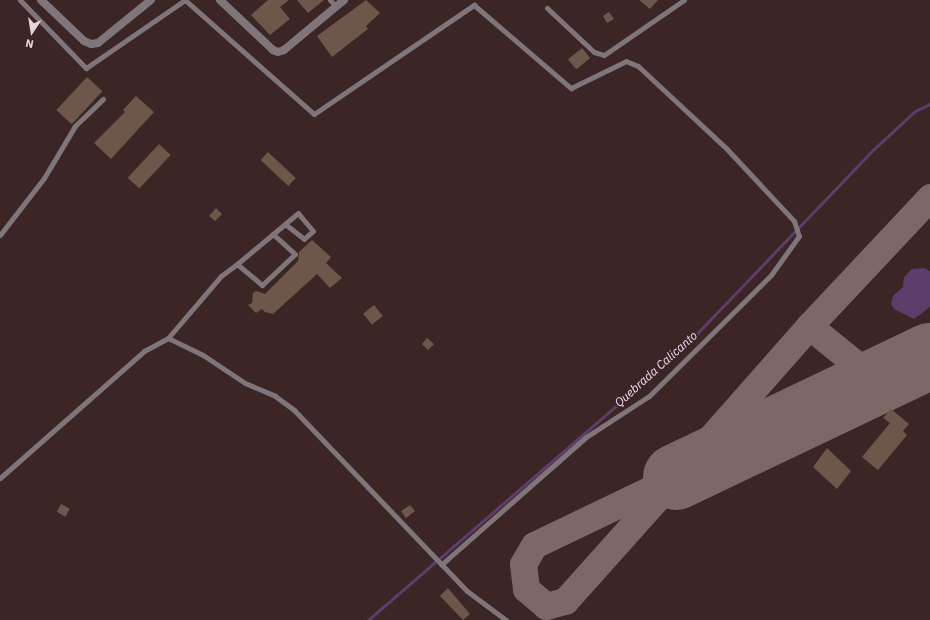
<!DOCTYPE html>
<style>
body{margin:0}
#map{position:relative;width:930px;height:620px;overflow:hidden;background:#3c2525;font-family:"IBM Plex Sans",sans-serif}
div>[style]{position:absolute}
.water>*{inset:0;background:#5d3e6b}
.stream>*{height:3px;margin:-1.5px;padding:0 1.5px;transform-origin:1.5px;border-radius:1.5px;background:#5d3e6b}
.taxiway>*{height:27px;margin:-13.5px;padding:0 13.5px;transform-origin:13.5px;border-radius:13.5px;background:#7d6868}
.runway>*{height:66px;margin:-33px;padding:0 33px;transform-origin:33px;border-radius:33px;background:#7d6868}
.building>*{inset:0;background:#6c574a;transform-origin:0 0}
.service>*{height:5px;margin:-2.5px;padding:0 2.5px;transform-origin:2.5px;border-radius:2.5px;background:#80757a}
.minor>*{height:8px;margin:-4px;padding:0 4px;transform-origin:4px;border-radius:4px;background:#80757a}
span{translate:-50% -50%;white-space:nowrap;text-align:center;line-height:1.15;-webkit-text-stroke:4px #3c2525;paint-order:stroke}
.water-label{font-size:12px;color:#ecd9f6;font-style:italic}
.north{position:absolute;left:12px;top:12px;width:40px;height:40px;-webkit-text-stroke:3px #3c2525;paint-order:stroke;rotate:192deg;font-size:11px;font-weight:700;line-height:16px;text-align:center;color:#e5d5d5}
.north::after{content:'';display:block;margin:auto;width:14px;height:18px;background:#e5d5d5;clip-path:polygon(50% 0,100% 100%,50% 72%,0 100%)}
</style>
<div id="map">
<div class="water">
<i style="clip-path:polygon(924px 268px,930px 271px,930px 307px,914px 319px,894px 309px,891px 304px,893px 296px,903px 287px,904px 277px,912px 269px)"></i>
</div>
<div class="stream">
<i style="left:368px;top:620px;width:416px;rotate:-40.8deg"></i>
<i style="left:683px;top:348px;width:276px;rotate:-46.2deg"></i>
<i style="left:874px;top:149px;width:56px;rotate:-42.8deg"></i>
<i style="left:915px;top:111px;width:17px;rotate:-25deg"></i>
</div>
<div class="taxiway">
<i style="left:809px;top:326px;width:87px;rotate:39deg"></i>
<i style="left:676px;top:477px;width:157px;rotate:154.4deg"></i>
<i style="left:534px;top:545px;width:22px;rotate:120deg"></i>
<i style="left:523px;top:564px;width:25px;rotate:83deg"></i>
<i style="left:526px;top:589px;width:26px;rotate:40deg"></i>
<i style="left:546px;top:606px;width:20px;rotate:-15deg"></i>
<i style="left:565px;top:601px;width:166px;rotate:-48.2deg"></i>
<i style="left:676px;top:477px;width:201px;rotate:-48.6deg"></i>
<i style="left:809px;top:326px;width:177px;rotate:-46.8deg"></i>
</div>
<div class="runway">
<i style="left:676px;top:477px;width:281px;rotate:-25.5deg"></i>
</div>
<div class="building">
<i style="clip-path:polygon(268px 0,289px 0,280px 7px,290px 19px,270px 35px,251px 15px)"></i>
<i style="clip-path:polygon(297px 0,324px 0,308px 13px)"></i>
<i style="clip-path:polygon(366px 0,380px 13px,366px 26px,368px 29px,332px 57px,317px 36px)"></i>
<i style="clip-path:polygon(639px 0,658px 0,650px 9px)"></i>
<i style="clip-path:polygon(609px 12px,614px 19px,607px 23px,603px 16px)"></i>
<i style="left:582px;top:48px;width:13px;height:18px;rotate:51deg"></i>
<i style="left:87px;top:77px;width:21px;height:45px;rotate:43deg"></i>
<i style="clip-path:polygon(136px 96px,154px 112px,111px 159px,94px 143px,125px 112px,123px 110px)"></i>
<i style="left:159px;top:144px;width:16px;height:46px;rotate:43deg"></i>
<i style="left:268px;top:152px;width:38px;height:11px;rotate:43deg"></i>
<i style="clip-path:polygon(216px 208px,222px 214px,215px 221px,209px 216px)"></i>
<i style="clip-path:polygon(312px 240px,331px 257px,326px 263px,342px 278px,330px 288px,317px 274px,273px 314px,265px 312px,262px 309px,256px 313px,248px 305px,252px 303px,253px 293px,256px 291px,265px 294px,298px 261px,299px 252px)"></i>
<i style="left:374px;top:305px;width:14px;height:14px;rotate:51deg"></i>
<i style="clip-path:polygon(427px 338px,434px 344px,428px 350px,422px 344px)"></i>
<i style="clip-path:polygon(891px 409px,909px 424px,903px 431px,907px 435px,878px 470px,862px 457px,890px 423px,883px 418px)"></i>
<i style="clip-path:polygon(827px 448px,851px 471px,837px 489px,813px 467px)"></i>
<i style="left:61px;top:504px;width:10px;height:9px;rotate:29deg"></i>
<i style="clip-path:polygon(410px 505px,415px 511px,406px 518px,401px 511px)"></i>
<i style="clip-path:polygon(448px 588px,470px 614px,463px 620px,440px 596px)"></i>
</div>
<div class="service">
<i style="left:20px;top:0;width:95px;rotate:45.9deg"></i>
<i style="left:86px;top:68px;width:120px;rotate:-34.5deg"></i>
<i style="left:185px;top:0;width:172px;rotate:41.5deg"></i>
<i style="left:314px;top:114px;width:194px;rotate:-34.3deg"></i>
<i style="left:474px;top:5px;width:128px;rotate:40.6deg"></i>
<i style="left:571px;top:88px;width:61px;rotate:-26.1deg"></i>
<i style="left:626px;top:61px;width:13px;rotate:23deg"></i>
<i style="left:638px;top:66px;width:120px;rotate:43deg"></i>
<i style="left:726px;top:148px;width:100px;rotate:47deg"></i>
<i style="left:794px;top:221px;width:16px;rotate:72deg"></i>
<i style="left:799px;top:236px;width:48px;rotate:125.7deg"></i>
<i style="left:771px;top:275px;width:172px;rotate:135.2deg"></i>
<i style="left:649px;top:396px;width:75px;rotate:146.9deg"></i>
<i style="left:586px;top:437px;width:193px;rotate:138.6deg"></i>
<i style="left:330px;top:0;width:8px;rotate:45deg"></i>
<i style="left:547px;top:8px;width:64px;rotate:43.1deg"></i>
<i style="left:594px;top:52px;width:10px;rotate:17deg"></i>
<i style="left:604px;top:55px;width:97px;rotate:-34.5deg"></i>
<i style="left:273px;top:234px;width:16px;rotate:-40deg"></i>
<i style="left:285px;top:224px;width:24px;rotate:38deg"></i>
<i style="left:304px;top:239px;width:12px;rotate:-42deg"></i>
<i style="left:313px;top:231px;width:23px;rotate:-130deg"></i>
<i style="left:298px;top:213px;width:17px;rotate:140deg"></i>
<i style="left:0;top:235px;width:72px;rotate:-52.3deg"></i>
<i style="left:44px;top:178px;width:61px;rotate:-59.2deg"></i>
<i style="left:75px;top:126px;width:39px;rotate:-44deg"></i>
<i style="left:168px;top:338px;width:82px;rotate:-49.5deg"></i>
<i style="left:221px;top:276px;width:20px;rotate:-37deg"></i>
<i style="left:237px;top:264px;width:33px;rotate:40deg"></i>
<i style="left:262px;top:285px;width:45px;rotate:-43.2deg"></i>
<i style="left:295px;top:254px;width:30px;rotate:-138deg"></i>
<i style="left:273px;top:234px;width:47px;rotate:140.2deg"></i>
<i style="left:0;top:478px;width:192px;rotate:-41.4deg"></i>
<i style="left:144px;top:351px;width:27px;rotate:-28deg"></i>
<i style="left:168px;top:338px;width:39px;rotate:26deg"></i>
<i style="left:203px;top:355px;width:50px;rotate:33.7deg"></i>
<i style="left:245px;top:383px;width:33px;rotate:23deg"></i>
<i style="left:275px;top:396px;width:24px;rotate:36deg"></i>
<i style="left:294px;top:410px;width:250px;rotate:46.3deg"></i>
<i style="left:467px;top:591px;width:49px;rotate:36.6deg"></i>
</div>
<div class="minor">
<i style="left:41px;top:0;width:59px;rotate:43.6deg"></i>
<i style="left:84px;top:41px;width:8px;rotate:23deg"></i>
<i style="left:91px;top:44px;width:7px;rotate:-8deg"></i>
<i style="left:98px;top:43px;width:68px;rotate:-39.1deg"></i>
<i style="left:220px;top:0;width:73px;rotate:43.3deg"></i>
<i style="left:273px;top:50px;width:5px;rotate:22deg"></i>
<i style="left:278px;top:52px;width:6px;rotate:-18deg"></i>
<i style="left:284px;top:50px;width:78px;rotate:-39.8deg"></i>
</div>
<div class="water-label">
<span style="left:656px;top:369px;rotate:-42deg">Quebrada Calicanto</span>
</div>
<div class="north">N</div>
</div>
